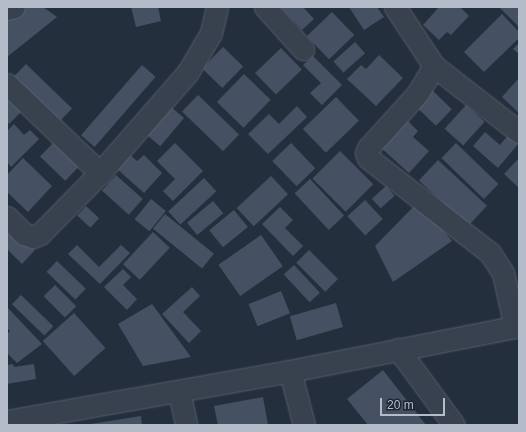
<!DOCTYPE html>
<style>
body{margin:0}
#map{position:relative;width:526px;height:432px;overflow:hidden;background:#242f3e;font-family:Arial,sans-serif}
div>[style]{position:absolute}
.building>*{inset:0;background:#455162;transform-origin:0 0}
.roads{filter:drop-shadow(0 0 1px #565f6c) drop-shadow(0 0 1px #565f6c)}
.street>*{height:21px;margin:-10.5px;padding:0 10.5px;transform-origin:10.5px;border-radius:10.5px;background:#38414e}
span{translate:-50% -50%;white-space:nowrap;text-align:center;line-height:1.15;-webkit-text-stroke:3px #1d2633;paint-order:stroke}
.frame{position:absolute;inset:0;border:8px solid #b4bcc9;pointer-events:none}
.scale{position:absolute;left:380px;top:398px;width:65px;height:18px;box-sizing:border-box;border:2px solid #b4bcc9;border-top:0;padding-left:5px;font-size:12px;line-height:14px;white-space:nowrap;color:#b4bcc9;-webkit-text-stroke:3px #1d2633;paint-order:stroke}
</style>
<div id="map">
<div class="building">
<i style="clip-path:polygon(23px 7px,43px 7px,57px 17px,7px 57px,7px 13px)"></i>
<i style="clip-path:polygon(131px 7px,158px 7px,161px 21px,136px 27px)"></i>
<i style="clip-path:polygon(280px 7px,303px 7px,314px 19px,302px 30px)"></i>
<i style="clip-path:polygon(349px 7px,377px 7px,384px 17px,364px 30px)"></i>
<i style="clip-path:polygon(439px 7px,460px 7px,469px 16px,451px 35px,447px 32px,439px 40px,423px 25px)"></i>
<i style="clip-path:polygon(499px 7px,519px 7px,519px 27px)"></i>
<i style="left:332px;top:12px;width:32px;height:35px;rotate:46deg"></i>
<i style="clip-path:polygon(502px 14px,519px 32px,519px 38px,484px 72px,464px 52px)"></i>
<i style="left:355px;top:42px;width:15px;height:29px;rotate:48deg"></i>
<i style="clip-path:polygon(519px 43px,519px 54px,513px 49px)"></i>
<i style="left:223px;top:47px;width:28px;height:30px;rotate:44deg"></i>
<i style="left:281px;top:48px;width:30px;height:36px;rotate:46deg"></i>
<i style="clip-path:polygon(379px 55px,403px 78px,376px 106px,347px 79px,361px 65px,366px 69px)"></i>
<i style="clip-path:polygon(313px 56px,342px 85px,322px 105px,310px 93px,321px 83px,303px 65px)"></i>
<i style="left:26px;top:64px;width:64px;height:18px;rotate:44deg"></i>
<i style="left:142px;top:65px;width:18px;height:93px;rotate:41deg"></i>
<i style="left:244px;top:74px;width:37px;height:39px;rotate:44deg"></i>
<i style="clip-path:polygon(519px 78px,519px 113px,502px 97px)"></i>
<i style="left:431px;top:89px;width:29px;height:23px;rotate:44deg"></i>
<i style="clip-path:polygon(7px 93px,24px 109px,9px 124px,7px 121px)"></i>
<i style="left:198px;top:95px;width:57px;height:23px;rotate:44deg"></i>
<i style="left:336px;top:97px;width:33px;height:46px;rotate:46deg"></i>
<i style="left:466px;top:105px;width:25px;height:32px;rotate:42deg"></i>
<i style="clip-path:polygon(297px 106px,307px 117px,268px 154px,248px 134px,269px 114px,279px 124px)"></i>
<i style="left:171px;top:107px;width:17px;height:37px;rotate:40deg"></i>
<i style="clip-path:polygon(406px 119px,418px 131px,413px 137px,429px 151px,409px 173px,380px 147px)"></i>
<i style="clip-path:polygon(14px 124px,24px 135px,30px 130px,39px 139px,11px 167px,7px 162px,7px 131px)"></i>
<i style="clip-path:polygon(485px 132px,500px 145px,509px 134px,519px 143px,498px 168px,473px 146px)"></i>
<i style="left:56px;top:140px;width:35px;height:23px;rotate:44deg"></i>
<i style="clip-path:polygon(175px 143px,203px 171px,173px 201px,163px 191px,175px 179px,157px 161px)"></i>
<i style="left:291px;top:143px;width:35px;height:26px;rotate:46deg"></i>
<i style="left:456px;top:143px;width:59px;height:21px;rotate:44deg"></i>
<i style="left:340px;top:151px;width:47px;height:39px;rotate:45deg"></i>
<i style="clip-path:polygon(129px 154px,137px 161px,144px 155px,162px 173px,144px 193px,116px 168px)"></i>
<i style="clip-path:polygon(23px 158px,52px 186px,28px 212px,7px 192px,7px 175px)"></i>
<i style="clip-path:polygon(519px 158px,519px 188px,504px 174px)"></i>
<i style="left:438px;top:160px;width:67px;height:28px;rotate:43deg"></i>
<i style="left:116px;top:175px;width:36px;height:21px;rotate:42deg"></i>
<i style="left:271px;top:176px;width:25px;height:47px;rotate:47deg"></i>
<i style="left:204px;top:178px;width:18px;height:49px;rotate:47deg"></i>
<i style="left:310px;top:179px;width:50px;height:21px;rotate:47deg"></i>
<i style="left:386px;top:186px;width:13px;height:19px;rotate:48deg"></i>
<i style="left:151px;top:199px;width:19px;height:26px;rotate:39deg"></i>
<i style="left:365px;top:200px;width:26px;height:24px;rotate:47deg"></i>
<i style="left:213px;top:201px;width:16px;height:34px;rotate:50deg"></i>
<i style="clip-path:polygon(419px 201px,452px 241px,393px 282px,375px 246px)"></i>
<i style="left:86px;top:206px;width:18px;height:13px;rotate:43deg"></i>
<i style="clip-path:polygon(280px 207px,293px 220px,285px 228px,303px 246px,293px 256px,262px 224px)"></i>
<i style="left:234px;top:210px;width:22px;height:32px;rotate:51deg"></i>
<i style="left:165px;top:214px;width:63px;height:19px;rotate:39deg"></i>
<i style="clip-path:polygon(7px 223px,35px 250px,22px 264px,7px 249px)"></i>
<i style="left:153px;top:232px;width:23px;height:44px;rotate:43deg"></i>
<i style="left:261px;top:235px;width:38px;height:52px;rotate:55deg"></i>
<i style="clip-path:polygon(77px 245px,99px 267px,121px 245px,130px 253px,100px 284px,68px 254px)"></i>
<i style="left:309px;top:250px;width:41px;height:18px;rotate:45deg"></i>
<i style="left:57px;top:261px;width:40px;height:15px;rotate:44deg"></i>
<i style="left:294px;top:265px;width:38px;height:14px;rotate:47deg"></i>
<i style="clip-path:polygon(123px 269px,131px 277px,123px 285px,137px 299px,127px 310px,104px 287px)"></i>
<i style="left:55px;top:285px;width:30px;height:16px;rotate:45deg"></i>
<i style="clip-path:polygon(192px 287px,200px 296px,183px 312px,201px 331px,189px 343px,162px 314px)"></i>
<i style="left:281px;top:291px;width:24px;height:35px;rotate:68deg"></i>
<i style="left:21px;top:295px;width:45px;height:13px;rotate:44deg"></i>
<i style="left:336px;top:303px;width:25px;height:48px;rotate:74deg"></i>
<i style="clip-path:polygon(152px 304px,191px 357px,143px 366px,118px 324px)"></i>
<i style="clip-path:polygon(7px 307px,42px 344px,17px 363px,7px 353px,7px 334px,10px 331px,7px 328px)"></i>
<i style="left:74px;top:313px;width:47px;height:42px;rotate:48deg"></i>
<i style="clip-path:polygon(13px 364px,14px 367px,34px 364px,36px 379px,7px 384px,7px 365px)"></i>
<i style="clip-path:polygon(383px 370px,426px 425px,368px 425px,347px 399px)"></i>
<i style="clip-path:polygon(263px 397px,268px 425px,218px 425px,214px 406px)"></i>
<i style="clip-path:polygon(141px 416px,142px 425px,91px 425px,91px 424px)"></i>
</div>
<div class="roads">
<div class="street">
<i style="left:265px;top:7px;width:57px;rotate:47.9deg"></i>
<i style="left:395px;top:7px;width:71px;rotate:56.5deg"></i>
<i style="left:434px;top:66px;width:108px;rotate:37.8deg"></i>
<i style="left:7px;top:9px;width:7px;rotate:-16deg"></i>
<i style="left:434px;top:66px;width:31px;rotate:121deg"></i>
<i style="left:418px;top:93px;width:74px;rotate:132.3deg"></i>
<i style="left:368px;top:148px;width:5px;rotate:112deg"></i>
<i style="left:366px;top:153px;width:5px;rotate:68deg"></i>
<i style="left:368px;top:158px;width:155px;rotate:37.9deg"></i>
<i style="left:490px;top:253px;width:24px;rotate:57deg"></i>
<i style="left:503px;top:273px;width:55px;rotate:77.5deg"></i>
<i style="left:7px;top:84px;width:129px;rotate:43.7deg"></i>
<i style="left:7px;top:217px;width:24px;rotate:45deg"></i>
<i style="left:24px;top:234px;width:9px;rotate:18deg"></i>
<i style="left:33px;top:237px;width:8px;rotate:-23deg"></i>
<i style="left:40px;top:234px;width:86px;rotate:-45.5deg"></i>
<i style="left:100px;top:173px;width:134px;rotate:-48.9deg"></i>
<i style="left:188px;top:72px;width:45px;rotate:-59.5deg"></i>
<i style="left:211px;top:33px;width:27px;rotate:-77deg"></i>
<i style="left:398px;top:349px;width:94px;rotate:53.6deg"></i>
<i style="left:290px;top:371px;width:56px;rotate:75.5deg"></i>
<i style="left:179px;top:391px;width:35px;rotate:78deg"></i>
<i style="left:7px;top:421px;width:287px;rotate:-10deg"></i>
<i style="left:290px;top:371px;width:233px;rotate:-11.1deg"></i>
</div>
</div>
<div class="frame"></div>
<div class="scale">20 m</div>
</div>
